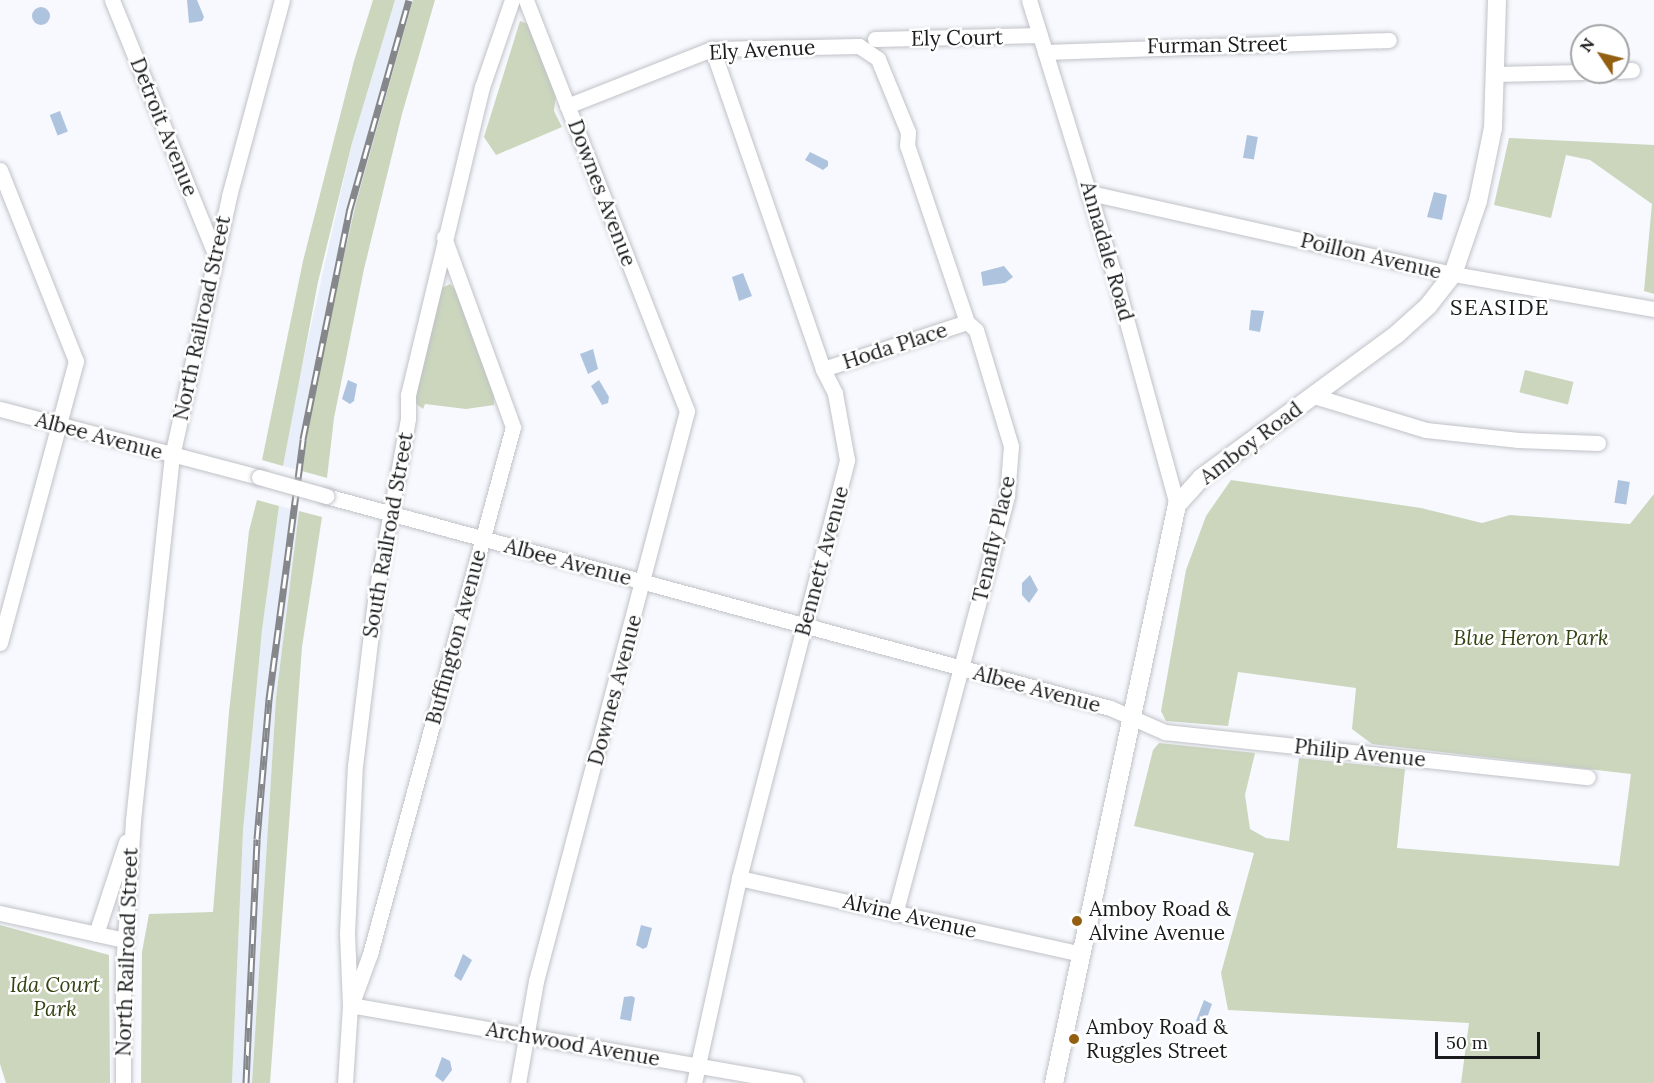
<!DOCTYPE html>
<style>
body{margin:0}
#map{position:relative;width:1654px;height:1083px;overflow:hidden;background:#f7f9fe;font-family:Lora,serif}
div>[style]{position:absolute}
.built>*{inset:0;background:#e8eefa}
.green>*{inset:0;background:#cbd6bd;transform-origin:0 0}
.water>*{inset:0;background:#aec3de;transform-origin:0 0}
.round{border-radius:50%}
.roads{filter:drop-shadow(0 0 2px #c0c2c7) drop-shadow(0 0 2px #c0c2c7)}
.minor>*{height:15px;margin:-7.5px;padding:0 7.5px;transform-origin:7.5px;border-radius:7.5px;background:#fff}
.major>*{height:18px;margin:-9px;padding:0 9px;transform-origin:9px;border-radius:9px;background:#fff}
.rail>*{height:7px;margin-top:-3.5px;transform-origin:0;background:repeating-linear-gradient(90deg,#fff 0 14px,#85878a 0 28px);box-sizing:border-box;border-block:2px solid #85878a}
.bridges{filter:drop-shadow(0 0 2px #c0c2c7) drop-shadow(0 0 2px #c0c2c7)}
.minor-bridge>*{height:15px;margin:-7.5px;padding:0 7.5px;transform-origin:7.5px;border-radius:7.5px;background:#fff}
.dots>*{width:16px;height:16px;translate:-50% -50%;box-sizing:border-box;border:3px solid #fff;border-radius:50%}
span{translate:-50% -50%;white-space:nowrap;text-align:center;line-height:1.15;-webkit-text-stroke:5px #fff;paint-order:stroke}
.street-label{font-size:21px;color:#1a1b1d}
.park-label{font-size:21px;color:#334414;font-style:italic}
.poi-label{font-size:21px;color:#1a1b1d}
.left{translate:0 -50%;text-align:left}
.neighbourhood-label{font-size:22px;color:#1a1b1d;letter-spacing:1.5px}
.north{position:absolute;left:1570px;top:24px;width:60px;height:60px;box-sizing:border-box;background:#fff;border:2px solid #a3a4a5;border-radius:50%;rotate:305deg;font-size:16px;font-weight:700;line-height:24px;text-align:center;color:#1a1b1d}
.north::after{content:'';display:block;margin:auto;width:21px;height:27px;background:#936012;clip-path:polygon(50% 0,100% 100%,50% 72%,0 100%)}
.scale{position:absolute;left:1435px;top:1032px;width:105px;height:27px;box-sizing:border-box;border:3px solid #1a1b1d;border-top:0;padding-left:8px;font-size:18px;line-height:21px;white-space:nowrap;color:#1a1b1d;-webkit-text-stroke:4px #fff;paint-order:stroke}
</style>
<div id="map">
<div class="built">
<i style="clip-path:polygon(395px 0,413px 0,340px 272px,302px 471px,283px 466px,299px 379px,352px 143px)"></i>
<i style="clip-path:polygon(279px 506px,299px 511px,276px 698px,252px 1083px,232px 1083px,243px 831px,262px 630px)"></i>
</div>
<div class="green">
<i style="clip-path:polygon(373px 0,395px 0,352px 143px,318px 282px,283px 466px,262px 460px,303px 261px,354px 61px)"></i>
<i style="clip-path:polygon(413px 0,435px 0,402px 114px,364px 269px,334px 418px,327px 478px,302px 471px,316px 379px,356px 203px)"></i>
<i style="clip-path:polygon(520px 21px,528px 24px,556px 95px,554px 111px,562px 127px,496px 155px,484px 137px)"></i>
<i style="clip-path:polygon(1509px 138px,1654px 145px,1654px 294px,1644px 291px,1652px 204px,1590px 160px,1566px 155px,1551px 218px,1494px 205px)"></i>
<i style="clip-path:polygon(450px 284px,455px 289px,494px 393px,494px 405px,466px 409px,425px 404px,423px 409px,414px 402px,440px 289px)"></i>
<i style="left:1525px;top:370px;width:50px;height:23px;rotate:14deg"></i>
<i style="clip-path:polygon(1231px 480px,1421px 508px,1482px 523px,1510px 515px,1630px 524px,1654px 494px,1654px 1083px,1461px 1083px,1469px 1023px,1228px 1010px,1221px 973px,1254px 853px,1134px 826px,1153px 750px,1159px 743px,1255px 753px,1245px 795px,1250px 829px,1266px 838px,1289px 841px,1299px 758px,1405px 769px,1397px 848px,1619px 866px,1631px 774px,1372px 744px,1352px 729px,1356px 688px,1238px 672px,1228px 726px,1166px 721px,1161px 711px,1186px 570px,1206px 516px)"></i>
<i style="clip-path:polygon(257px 500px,279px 506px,262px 630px,243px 831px,232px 1083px,141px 1083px,142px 952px,149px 914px,213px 912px,229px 712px,249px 531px)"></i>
<i style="clip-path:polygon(299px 511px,322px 517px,302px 647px,270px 1083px,252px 1083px,276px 698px)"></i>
<i style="clip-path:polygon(0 925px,109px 955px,110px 1083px,6px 1083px,0 1064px)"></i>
</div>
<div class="water">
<i style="clip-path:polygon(187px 0,197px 0,204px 17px,202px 21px,189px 23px)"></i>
<i class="round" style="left:32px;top:7px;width:18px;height:18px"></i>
<i style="left:60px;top:111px;width:22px;height:11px;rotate:69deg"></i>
<i style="left:1247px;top:135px;width:11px;height:23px;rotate:10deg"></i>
<i style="clip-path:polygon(810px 152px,828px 161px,828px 166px,823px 170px,805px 160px)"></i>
<i style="clip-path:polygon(1434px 192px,1447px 195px,1442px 220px,1427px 217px)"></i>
<i style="clip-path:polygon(1004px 266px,1013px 277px,1005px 283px,983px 286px,981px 272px)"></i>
<i style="clip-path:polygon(743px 273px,752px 296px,739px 301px,732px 277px)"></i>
<i style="clip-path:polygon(1251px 310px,1264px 311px,1260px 332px,1249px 330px)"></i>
<i style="clip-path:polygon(593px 349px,598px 369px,588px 374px,580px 354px)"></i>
<i style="clip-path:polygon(348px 380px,357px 384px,354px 401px,350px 404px,342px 399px)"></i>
<i style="clip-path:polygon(599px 380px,609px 397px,608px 403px,602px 405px,591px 386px)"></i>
<i style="left:1618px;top:480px;width:12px;height:23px;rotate:9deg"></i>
<i style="clip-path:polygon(1030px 575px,1038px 590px,1029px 603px,1022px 595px,1022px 583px)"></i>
<i style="clip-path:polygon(641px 925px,652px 928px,647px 947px,643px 949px,636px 945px)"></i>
<i style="clip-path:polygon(463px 954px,472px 960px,461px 981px,454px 976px)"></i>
<i style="clip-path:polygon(632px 996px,635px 998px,631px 1021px,620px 1019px,624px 997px)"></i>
<i style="clip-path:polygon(1204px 1000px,1212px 1004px,1204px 1026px,1196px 1021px)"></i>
<i style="clip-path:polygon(442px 1057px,450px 1061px,452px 1070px,443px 1082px,435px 1076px)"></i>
</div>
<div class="roads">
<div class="minor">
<i style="left:112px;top:0;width:274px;rotate:67.9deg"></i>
<i style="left:1029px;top:0;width:284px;rotate:72.8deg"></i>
<i style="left:1113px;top:271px;width:243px;rotate:74.7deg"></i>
<i style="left:875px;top:39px;width:165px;rotate:-1.4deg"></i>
<i style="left:1045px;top:52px;width:344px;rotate:-2deg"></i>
<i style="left:1618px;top:71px;width:14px;rotate:-4deg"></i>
<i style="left:1496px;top:74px;width:86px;rotate:-1.3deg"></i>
<i style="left:567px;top:106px;width:156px;rotate:-21.5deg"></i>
<i style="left:712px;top:49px;width:147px;rotate:-1.2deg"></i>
<i style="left:859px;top:46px;width:23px;rotate:34deg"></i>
<i style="left:878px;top:59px;width:79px;rotate:67.7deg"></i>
<i style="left:908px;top:132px;width:13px;rotate:94deg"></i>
<i style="left:907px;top:145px;width:187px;rotate:71.3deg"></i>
<i style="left:967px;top:322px;width:12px;rotate:42deg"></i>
<i style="left:976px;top:330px;width:121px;rotate:73.2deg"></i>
<i style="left:1011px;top:446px;width:50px;rotate:94.6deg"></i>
<i style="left:1007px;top:496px;width:432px;rotate:105deg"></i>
<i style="left:0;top:170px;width:206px;rotate:68.3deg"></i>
<i style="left:76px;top:361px;width:292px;rotate:105.1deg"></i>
<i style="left:1090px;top:193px;width:372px;rotate:12.6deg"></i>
<i style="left:1453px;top:274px;width:204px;rotate:9.9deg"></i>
<i style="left:823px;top:369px;width:151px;rotate:-18.1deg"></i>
<i style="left:1314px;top:396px;width:117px;rotate:16.9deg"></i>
<i style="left:1426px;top:430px;width:93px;rotate:6.2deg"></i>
<i style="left:1518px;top:440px;width:80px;rotate:2.1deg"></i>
<i style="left:0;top:409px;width:268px;rotate:14.7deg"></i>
<i style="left:326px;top:496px;width:812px;rotate:15.13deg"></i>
<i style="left:1110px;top:708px;width:60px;rotate:23.6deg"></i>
<i style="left:1165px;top:732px;width:425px;rotate:6.1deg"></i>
<i style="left:739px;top:878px;width:351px;rotate:12.5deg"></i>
<i style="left:0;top:913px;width:128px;rotate:12.2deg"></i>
<i style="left:96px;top:934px;width:97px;rotate:-71.9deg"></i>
<i style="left:352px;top:1003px;width:52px;rotate:-69.8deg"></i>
<i style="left:370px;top:954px;width:546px;rotate:-74.82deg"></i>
<i style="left:513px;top:427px;width:202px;rotate:-110deg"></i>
<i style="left:350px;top:1005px;width:452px;rotate:9.9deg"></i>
<i style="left:123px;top:1083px;width:115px;rotate:-90deg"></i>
<i style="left:123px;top:968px;width:148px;rotate:-86.1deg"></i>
<i style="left:133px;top:820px;width:366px;rotate:-83.9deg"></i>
<i style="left:172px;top:456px;width:266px;rotate:-77.6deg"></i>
<i style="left:229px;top:196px;width:203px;rotate:-74.9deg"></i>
<i style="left:345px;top:1083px;width:78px;rotate:-86.3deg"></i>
<i style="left:350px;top:1005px;width:72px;rotate:-92.4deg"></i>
<i style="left:347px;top:933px;width:167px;rotate:-87.3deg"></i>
<i style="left:355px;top:766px;width:174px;rotate:-83.1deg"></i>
<i style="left:376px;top:593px;width:177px;rotate:-79.6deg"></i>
<i style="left:408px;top:419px;width:24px;rotate:-90deg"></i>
<i style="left:408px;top:395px;width:317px;rotate:-76.5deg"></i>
<i style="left:482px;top:87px;width:92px;rotate:-71deg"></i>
<i style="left:518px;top:1083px;width:104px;rotate:-80deg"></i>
<i style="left:536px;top:981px;width:590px;rotate:-75.16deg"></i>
<i style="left:687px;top:411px;width:441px;rotate:-111.4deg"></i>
<i style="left:694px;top:1083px;width:210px;rotate:-77.6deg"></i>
<i style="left:739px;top:878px;width:432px;rotate:-75.5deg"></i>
<i style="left:847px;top:460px;width:68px;rotate:-100.2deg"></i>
<i style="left:835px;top:393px;width:27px;rotate:-117deg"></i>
<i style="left:823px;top:369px;width:339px;rotate:-109.1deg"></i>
</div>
<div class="major">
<i style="left:1054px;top:1083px;width:591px;rotate:-77.99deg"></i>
<i style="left:1177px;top:505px;width:36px;rotate:-48deg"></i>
<i style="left:1201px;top:478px;width:243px;rotate:-36.3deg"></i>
<i style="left:1397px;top:334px;width:42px;rotate:-42.1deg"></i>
<i style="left:1428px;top:306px;width:41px;rotate:-52deg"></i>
<i style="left:1453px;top:274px;width:77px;rotate:-71.1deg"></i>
<i style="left:1478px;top:201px;width:75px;rotate:-78.4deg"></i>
<i style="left:1493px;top:128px;width:128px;rotate:-88.2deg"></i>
</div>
</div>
<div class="rail">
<i style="left:246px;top:1083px;width:244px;rotate:-87.4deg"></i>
<i style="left:257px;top:839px;width:141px;rotate:-85.1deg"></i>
<i style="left:269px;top:699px;width:262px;rotate:-82.5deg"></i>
<i style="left:303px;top:439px;width:232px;rotate:-78.5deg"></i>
<i style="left:349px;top:212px;width:220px;rotate:-74.2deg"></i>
</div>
<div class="bridges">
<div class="minor-bridge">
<i style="left:259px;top:477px;width:70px;rotate:15.8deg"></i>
</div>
</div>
<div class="dots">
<i style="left:1077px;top:921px;background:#936012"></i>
<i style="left:1074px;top:1039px;background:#936012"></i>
</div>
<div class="street-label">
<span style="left:957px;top:38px;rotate:-1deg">Ely Court</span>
<span style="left:1217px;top:45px;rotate:-1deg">Furman Street</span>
<span style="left:762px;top:50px;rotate:-3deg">Ely Avenue</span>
<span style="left:164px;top:127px;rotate:68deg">Detroit Avenue</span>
<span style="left:602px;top:193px;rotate:69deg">Downes Avenue</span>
<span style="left:1107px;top:251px;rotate:74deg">Annadale Road</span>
<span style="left:1371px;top:256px;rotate:13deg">Poillon Avenue</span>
<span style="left:202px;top:318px;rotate:-78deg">North Railroad Street</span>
<span style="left:895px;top:346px;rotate:-18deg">Hoda Place</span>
<span style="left:99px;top:436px;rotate:15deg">Albee Avenue</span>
<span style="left:1251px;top:443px;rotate:-37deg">Amboy Road</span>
<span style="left:388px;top:535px;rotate:-80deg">South Railroad Street</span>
<span style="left:994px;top:539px;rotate:-77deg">Tenafly Place</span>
<span style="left:822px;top:561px;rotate:-75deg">Bennett Avenue</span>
<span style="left:568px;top:562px;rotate:15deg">Albee Avenue</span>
<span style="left:456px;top:637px;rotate:-75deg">Buffington Avenue</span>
<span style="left:1037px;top:689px;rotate:15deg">Albee Avenue</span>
<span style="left:615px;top:690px;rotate:-75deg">Downes Avenue</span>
<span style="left:1360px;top:753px;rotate:6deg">Philip Avenue</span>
<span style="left:910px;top:916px;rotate:13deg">Alvine Avenue</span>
<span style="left:127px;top:952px;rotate:-88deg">North Railroad Street</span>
<span style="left:573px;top:1044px;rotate:10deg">Archwood Avenue</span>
</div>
<div class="park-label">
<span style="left:1531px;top:638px">Blue Heron Park</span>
<span style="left:55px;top:997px">Ida Court<br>Park</span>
</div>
<div class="poi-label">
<span class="left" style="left:1089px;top:921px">Amboy Road &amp;<br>Alvine Avenue</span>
<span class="left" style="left:1086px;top:1039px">Amboy Road &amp;<br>Ruggles Street</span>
</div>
<div class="neighbourhood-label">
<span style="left:1500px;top:308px">SEASIDE</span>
</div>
<div class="north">N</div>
<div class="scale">50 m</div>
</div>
